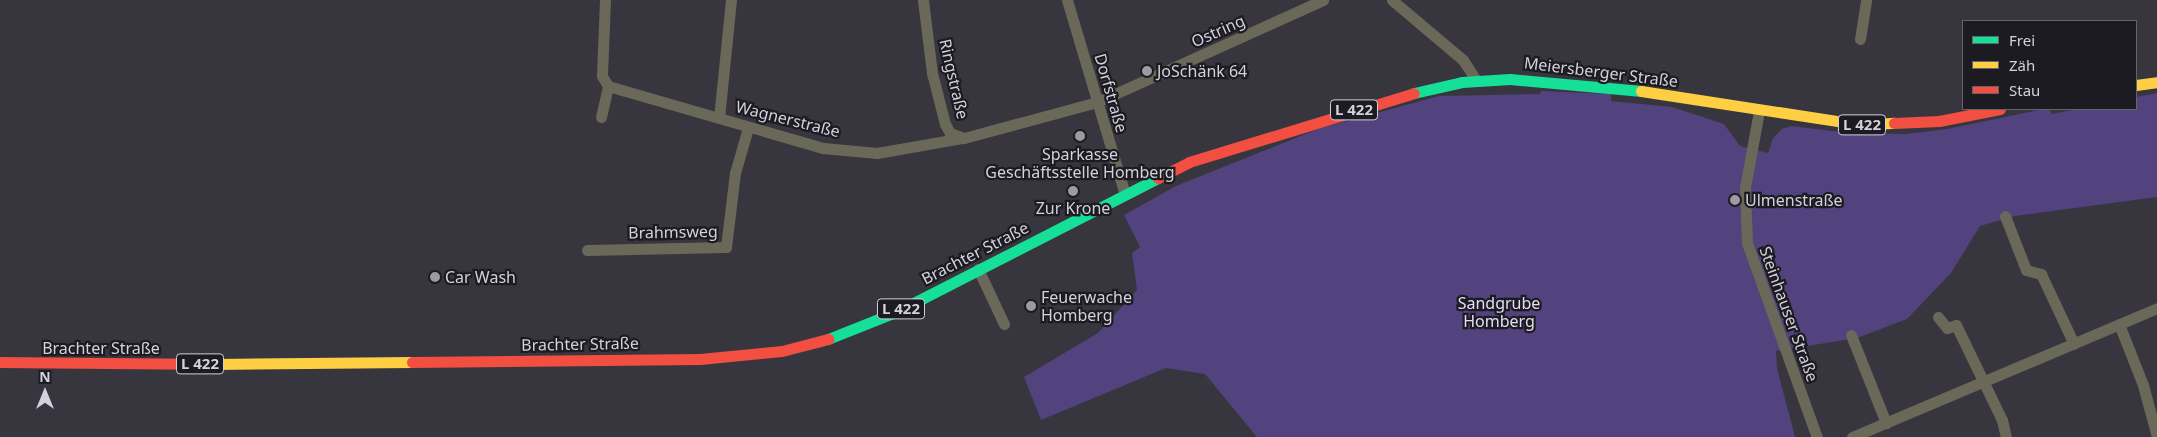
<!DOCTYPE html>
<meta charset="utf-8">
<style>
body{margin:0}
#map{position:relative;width:2157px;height:437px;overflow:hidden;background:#37363e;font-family:"Noto Sans",sans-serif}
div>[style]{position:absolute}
.green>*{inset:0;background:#52427d}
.street>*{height:11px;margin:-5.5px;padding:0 5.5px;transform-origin:5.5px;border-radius:5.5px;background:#6a6859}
.fast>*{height:11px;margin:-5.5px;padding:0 5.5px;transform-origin:5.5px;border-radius:5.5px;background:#16e098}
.slow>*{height:11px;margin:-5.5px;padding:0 5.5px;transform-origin:5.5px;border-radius:5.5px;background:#ffcf43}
.jam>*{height:11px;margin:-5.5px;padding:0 5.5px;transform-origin:5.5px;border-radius:5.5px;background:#f24e42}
.dots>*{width:14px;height:14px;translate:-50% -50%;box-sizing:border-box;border:2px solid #1c1b22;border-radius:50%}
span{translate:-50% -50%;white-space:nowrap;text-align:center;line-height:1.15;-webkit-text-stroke:4.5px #1c1b22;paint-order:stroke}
.shield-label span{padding:1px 4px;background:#1c1b22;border:1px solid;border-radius:4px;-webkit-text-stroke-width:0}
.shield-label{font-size:15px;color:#d3d1db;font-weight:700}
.street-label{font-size:16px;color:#d3d1db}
.poi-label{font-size:16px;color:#d3d1db}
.left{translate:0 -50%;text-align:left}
.park-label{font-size:16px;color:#e1ddf4}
.legend{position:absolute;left:1962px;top:20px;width:175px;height:90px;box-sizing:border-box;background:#1c1b22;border:1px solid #65646c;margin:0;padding:6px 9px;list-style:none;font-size:15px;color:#d3d1db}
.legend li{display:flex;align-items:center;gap:10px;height:25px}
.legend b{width:25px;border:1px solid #65646c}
.north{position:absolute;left:20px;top:367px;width:50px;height:50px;-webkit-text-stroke:4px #1c1b22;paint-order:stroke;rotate:0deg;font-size:14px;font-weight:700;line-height:20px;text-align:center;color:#d3d1db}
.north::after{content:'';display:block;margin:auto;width:18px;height:22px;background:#d3d1db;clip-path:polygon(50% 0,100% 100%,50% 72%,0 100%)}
</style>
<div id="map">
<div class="green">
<i style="clip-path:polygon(1541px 91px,1611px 94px,1611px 101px,1672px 107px,1724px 124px,1740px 146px,1768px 153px,1773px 138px,1782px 129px,1791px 126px,1849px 133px,1906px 134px,1947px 129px,2043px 109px,2049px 109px,2052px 114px,2077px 109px,2136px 109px,2136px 97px,2157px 93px,2157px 197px,2015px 216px,1980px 226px,1951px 273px,1907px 319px,1857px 338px,1776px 351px,1777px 368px,1795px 437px,1257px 437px,1205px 374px,1166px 368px,1041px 420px,1024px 377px,1098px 333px,1137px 290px,1132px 253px,1140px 247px,1124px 215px,1176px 186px,1318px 129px,1439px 96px,1540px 94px)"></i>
</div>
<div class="street">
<i style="left:605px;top:0;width:76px;rotate:92.3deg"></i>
<i style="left:602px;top:76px;width:12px;rotate:59deg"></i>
<i style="left:608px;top:86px;width:224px;rotate:16.1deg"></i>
<i style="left:823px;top:148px;width:54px;rotate:5.3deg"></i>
<i style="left:877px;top:153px;width:86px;rotate:-10deg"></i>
<i style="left:923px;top:0;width:74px;rotate:83deg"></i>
<i style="left:932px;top:73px;width:53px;rotate:75.7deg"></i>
<i style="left:945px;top:124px;width:10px;rotate:61deg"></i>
<i style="left:950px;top:133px;width:15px;rotate:20deg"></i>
<i style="left:964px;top:138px;width:138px;rotate:-15.1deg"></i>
<i style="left:1097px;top:102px;width:248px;rotate:-24.3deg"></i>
<i style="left:1067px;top:0;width:202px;rotate:73.4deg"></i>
<i style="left:1392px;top:0;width:93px;rotate:40.2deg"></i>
<i style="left:1463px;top:60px;width:24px;rotate:57deg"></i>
<i style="left:1860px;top:39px;width:39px;rotate:-81deg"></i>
<i style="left:1759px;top:111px;width:77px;rotate:100.4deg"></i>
<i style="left:1745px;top:187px;width:56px;rotate:88deg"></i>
<i style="left:1747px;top:243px;width:206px;rotate:70.2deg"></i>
<i style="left:601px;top:117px;width:32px;rotate:-77deg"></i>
<i style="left:719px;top:118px;width:119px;rotate:-84.2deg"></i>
<i style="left:2005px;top:216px;width:58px;rotate:68.7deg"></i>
<i style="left:2026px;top:270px;width:16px;rotate:15deg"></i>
<i style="left:2041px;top:274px;width:77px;rotate:64.8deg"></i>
<i style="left:587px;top:250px;width:139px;rotate:-1.2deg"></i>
<i style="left:726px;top:247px;width:75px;rotate:-83.1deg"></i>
<i style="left:735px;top:173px;width:47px;rotate:-73.9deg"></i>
<i style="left:978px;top:269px;width:61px;rotate:64.7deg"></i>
<i style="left:1938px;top:317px;width:14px;rotate:51deg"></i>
<i style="left:1947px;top:328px;width:9px;rotate:-18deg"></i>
<i style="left:1956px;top:325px;width:106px;rotate:64.2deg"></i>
<i style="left:2002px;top:420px;width:17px;rotate:77deg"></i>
<i style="left:2119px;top:324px;width:66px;rotate:68.5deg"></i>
<i style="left:2143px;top:385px;width:54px;rotate:74.9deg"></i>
<i style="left:1851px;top:335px;width:95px;rotate:68.3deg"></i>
<i style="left:1852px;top:437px;width:331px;rotate:-22.9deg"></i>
</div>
<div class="fast">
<i style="left:1414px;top:93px;width:49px;rotate:-12.9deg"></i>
<i style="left:1462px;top:82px;width:48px;rotate:-3.6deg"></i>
<i style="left:1510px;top:79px;width:132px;rotate:5.2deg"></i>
<i style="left:828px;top:339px;width:73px;rotate:-21.7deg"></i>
<i style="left:896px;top:312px;width:294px;rotate:-27.1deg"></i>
</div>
<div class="slow">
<i style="left:2136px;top:85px;width:21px;rotate:-8deg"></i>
<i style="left:1641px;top:91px;width:224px;rotate:8.7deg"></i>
<i style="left:1862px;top:125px;width:32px;rotate:-4deg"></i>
<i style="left:216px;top:364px;width:196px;rotate:-0.6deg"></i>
</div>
<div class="jam">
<i style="left:1894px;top:123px;width:45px;rotate:-2.5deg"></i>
<i style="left:1939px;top:121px;width:62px;rotate:-11.1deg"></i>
<i style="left:1158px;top:178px;width:35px;rotate:-27deg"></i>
<i style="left:1189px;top:162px;width:235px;rotate:-17deg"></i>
<i style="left:0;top:362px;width:216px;rotate:0.5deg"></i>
<i style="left:412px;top:362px;width:288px;rotate:-0.6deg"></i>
<i style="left:700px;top:359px;width:82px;rotate:-5.6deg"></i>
<i style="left:782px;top:351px;width:48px;rotate:-14.6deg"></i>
</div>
<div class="dots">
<i style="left:1147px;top:71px;background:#9c9ba4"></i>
<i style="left:1080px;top:136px;background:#9c9ba4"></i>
<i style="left:1073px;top:191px;background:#9c9ba4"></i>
<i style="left:1735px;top:200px;background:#9c9ba4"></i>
<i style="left:435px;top:277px;background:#9c9ba4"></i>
<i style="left:1031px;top:306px;background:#9c9ba4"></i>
</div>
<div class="shield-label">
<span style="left:1354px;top:110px">L 422</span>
<span style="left:1862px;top:125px">L 422</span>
<span style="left:901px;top:309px">L 422</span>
<span style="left:200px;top:364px">L 422</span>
</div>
<div class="street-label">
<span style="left:1218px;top:31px;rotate:-24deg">Ostring</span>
<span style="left:1601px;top:72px;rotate:7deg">Meiersberger Straße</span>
<span style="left:954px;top:79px;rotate:77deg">Ringstraße</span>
<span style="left:1111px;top:93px;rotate:74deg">Dorfstraße</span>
<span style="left:788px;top:119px;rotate:14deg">Wagnerstraße</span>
<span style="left:673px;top:232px;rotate:-1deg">Brahmsweg</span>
<span style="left:975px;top:253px;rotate:-27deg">Brachter Straße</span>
<span style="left:1789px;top:314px;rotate:70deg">Steinhauser Straße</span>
<span style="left:580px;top:344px;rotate:-1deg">Brachter Straße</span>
<span style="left:101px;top:348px">Brachter Straße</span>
</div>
<div class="poi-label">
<span class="left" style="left:1157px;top:71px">JoSchänk 64</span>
<span style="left:1080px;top:163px">Sparkasse<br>Geschäftsstelle Homberg</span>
<span class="left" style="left:1745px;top:200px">Ulmenstraße</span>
<span style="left:1073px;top:208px">Zur Krone</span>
<span class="left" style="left:445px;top:277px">Car Wash</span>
<span class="left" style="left:1041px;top:306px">Feuerwache<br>Homberg</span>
</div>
<div class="park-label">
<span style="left:1499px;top:312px">Sandgrube<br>Homberg</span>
</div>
<ul class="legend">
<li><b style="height:6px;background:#16e098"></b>Frei</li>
<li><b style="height:6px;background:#ffcf43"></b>Zäh</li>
<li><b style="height:6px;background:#f24e42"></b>Stau</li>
</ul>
<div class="north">N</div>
</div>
